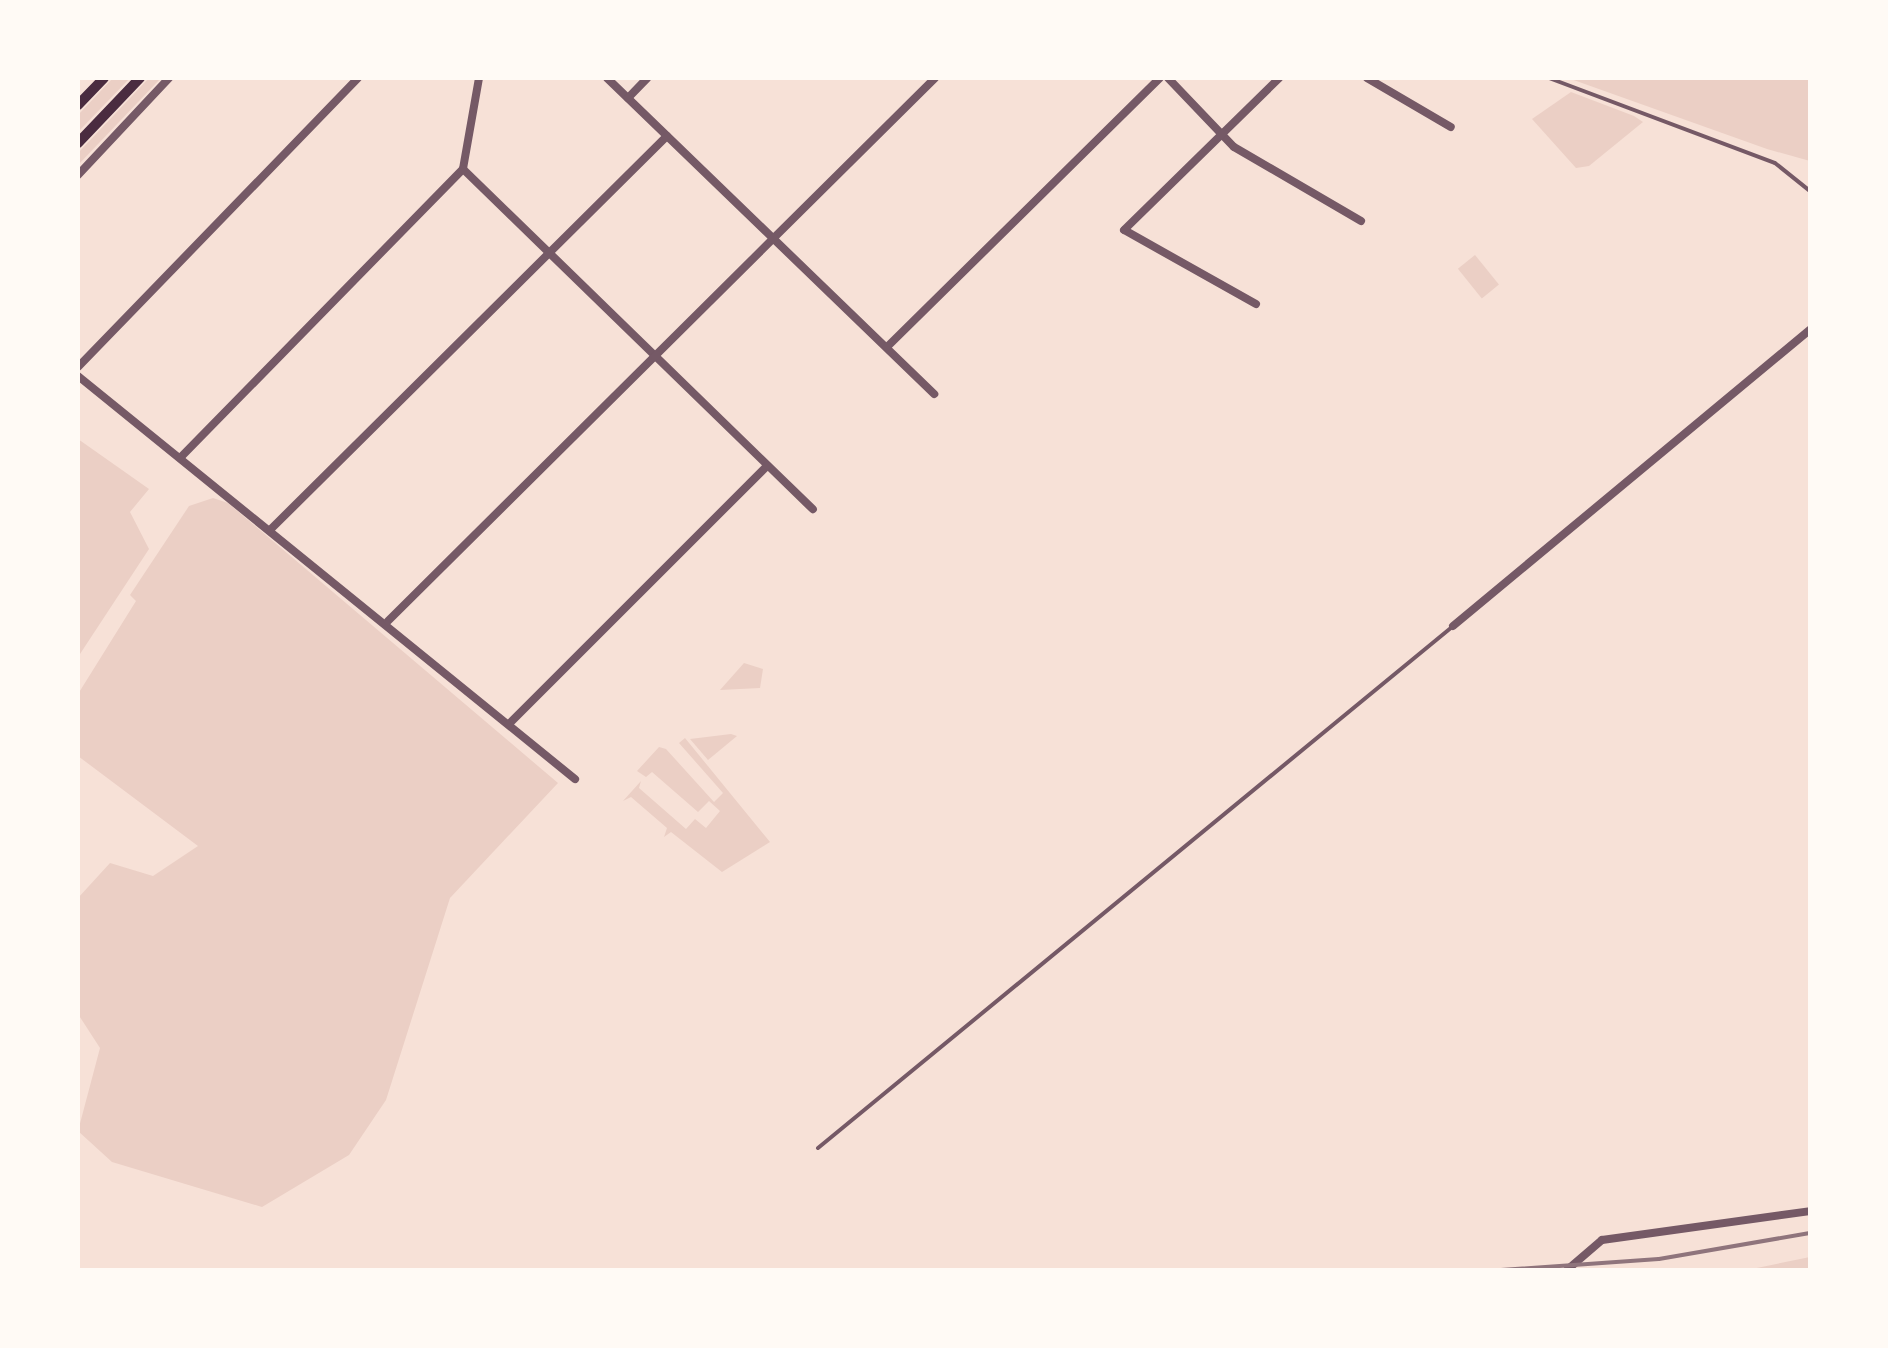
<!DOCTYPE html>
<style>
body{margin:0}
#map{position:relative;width:1888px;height:1348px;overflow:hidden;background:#f7e1d7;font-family:Jost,sans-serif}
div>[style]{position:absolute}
.green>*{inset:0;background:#ebcfc5;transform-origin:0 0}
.service>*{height:4px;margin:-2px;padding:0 2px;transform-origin:2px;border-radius:2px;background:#755966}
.minor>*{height:8px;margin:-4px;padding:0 4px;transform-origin:4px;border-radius:4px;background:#755966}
.secondary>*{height:10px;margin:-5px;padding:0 5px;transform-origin:5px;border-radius:5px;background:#4a2c40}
.rail>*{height:4px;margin:-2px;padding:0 2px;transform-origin:2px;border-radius:2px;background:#8f747c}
span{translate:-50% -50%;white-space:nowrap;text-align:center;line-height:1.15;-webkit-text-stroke:10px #fffaf5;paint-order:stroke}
.frame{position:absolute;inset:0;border:80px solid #fffaf5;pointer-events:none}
</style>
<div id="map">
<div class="green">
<i style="clip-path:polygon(113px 78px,130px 78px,78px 132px,78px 115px)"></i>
<i style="clip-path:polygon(149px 78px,161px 78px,78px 165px,78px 153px)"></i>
<i style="clip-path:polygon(1568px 78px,1810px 78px,1810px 161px,1767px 149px)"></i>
<i style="clip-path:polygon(1571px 92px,1634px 116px,1643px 122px,1589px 166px,1576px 168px,1532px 119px)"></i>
<i style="left:1475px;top:255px;width:38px;height:22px;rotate:51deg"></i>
<i style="clip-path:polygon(78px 439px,149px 489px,130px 512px,149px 549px,80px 654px)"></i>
<i style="clip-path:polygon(213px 498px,228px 503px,558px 783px,450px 898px,386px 1100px,349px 1155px,262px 1207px,112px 1162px,78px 1131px,100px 1048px,78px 1014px,78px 898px,110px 863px,153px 876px,198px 846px,78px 756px,78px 694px,136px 601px,130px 595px,189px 506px)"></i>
<i style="clip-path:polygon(744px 663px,763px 669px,760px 688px,720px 690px)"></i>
<i style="clip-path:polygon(731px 734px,737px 736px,708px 760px,690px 739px)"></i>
<i style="clip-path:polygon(685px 738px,770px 842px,722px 872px,671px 832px,664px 837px,667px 828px,631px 797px,623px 801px,641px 781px,639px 788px,686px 829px,695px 819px,706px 828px,720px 811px,709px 801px,698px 812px,652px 772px,646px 777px,637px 771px,659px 747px,666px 749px,714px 802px,723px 793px,679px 743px)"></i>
<i style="clip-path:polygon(1810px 1257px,1810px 1270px,1745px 1270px,1747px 1270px)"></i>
</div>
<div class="service">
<i style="left:1549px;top:78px;width:241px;rotate:20.6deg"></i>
<i style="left:1775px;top:163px;width:45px;rotate:38.7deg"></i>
<i style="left:818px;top:1148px;width:821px;rotate:-39.41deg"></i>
</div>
<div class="minor">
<i style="left:479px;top:78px;width:92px;rotate:100deg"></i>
<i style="left:463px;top:169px;width:488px;rotate:44.2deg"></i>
<i style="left:607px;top:78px;width:455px;rotate:44deg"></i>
<i style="left:1168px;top:78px;width:95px;rotate:46.3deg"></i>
<i style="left:1234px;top:147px;width:147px;rotate:30.2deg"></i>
<i style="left:1367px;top:78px;width:97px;rotate:30.3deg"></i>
<i style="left:628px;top:98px;width:28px;rotate:-46deg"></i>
<i style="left:78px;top:175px;width:133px;rotate:-46.8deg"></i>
<i style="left:1256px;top:304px;width:151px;rotate:-150.7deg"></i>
<i style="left:1124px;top:230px;width:217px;rotate:-44.4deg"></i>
<i style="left:887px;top:347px;width:383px;rotate:-44.6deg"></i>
<i style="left:78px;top:367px;width:402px;rotate:-45.9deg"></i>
<i style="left:78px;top:376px;width:640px;rotate:39.04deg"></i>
<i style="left:180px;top:458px;width:404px;rotate:-45.6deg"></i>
<i style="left:271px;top:529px;width:558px;rotate:-44.78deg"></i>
<i style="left:388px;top:621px;width:771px;rotate:-44.79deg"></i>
<i style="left:1453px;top:626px;width:464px;rotate:-39.7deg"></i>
<i style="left:509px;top:724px;width:365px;rotate:-45deg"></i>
<i style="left:1567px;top:1270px;width:46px;rotate:-40.6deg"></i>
<i style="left:1602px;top:1240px;width:210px;rotate:-7.9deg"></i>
</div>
<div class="secondary">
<i style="left:78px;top:105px;width:37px;rotate:-46deg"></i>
<i style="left:78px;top:143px;width:90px;rotate:-46.4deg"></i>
</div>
<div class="rail">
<i style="left:1501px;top:1270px;width:158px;rotate:-4deg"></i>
<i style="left:1659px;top:1259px;width:153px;rotate:-9.8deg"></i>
</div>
<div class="frame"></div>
</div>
